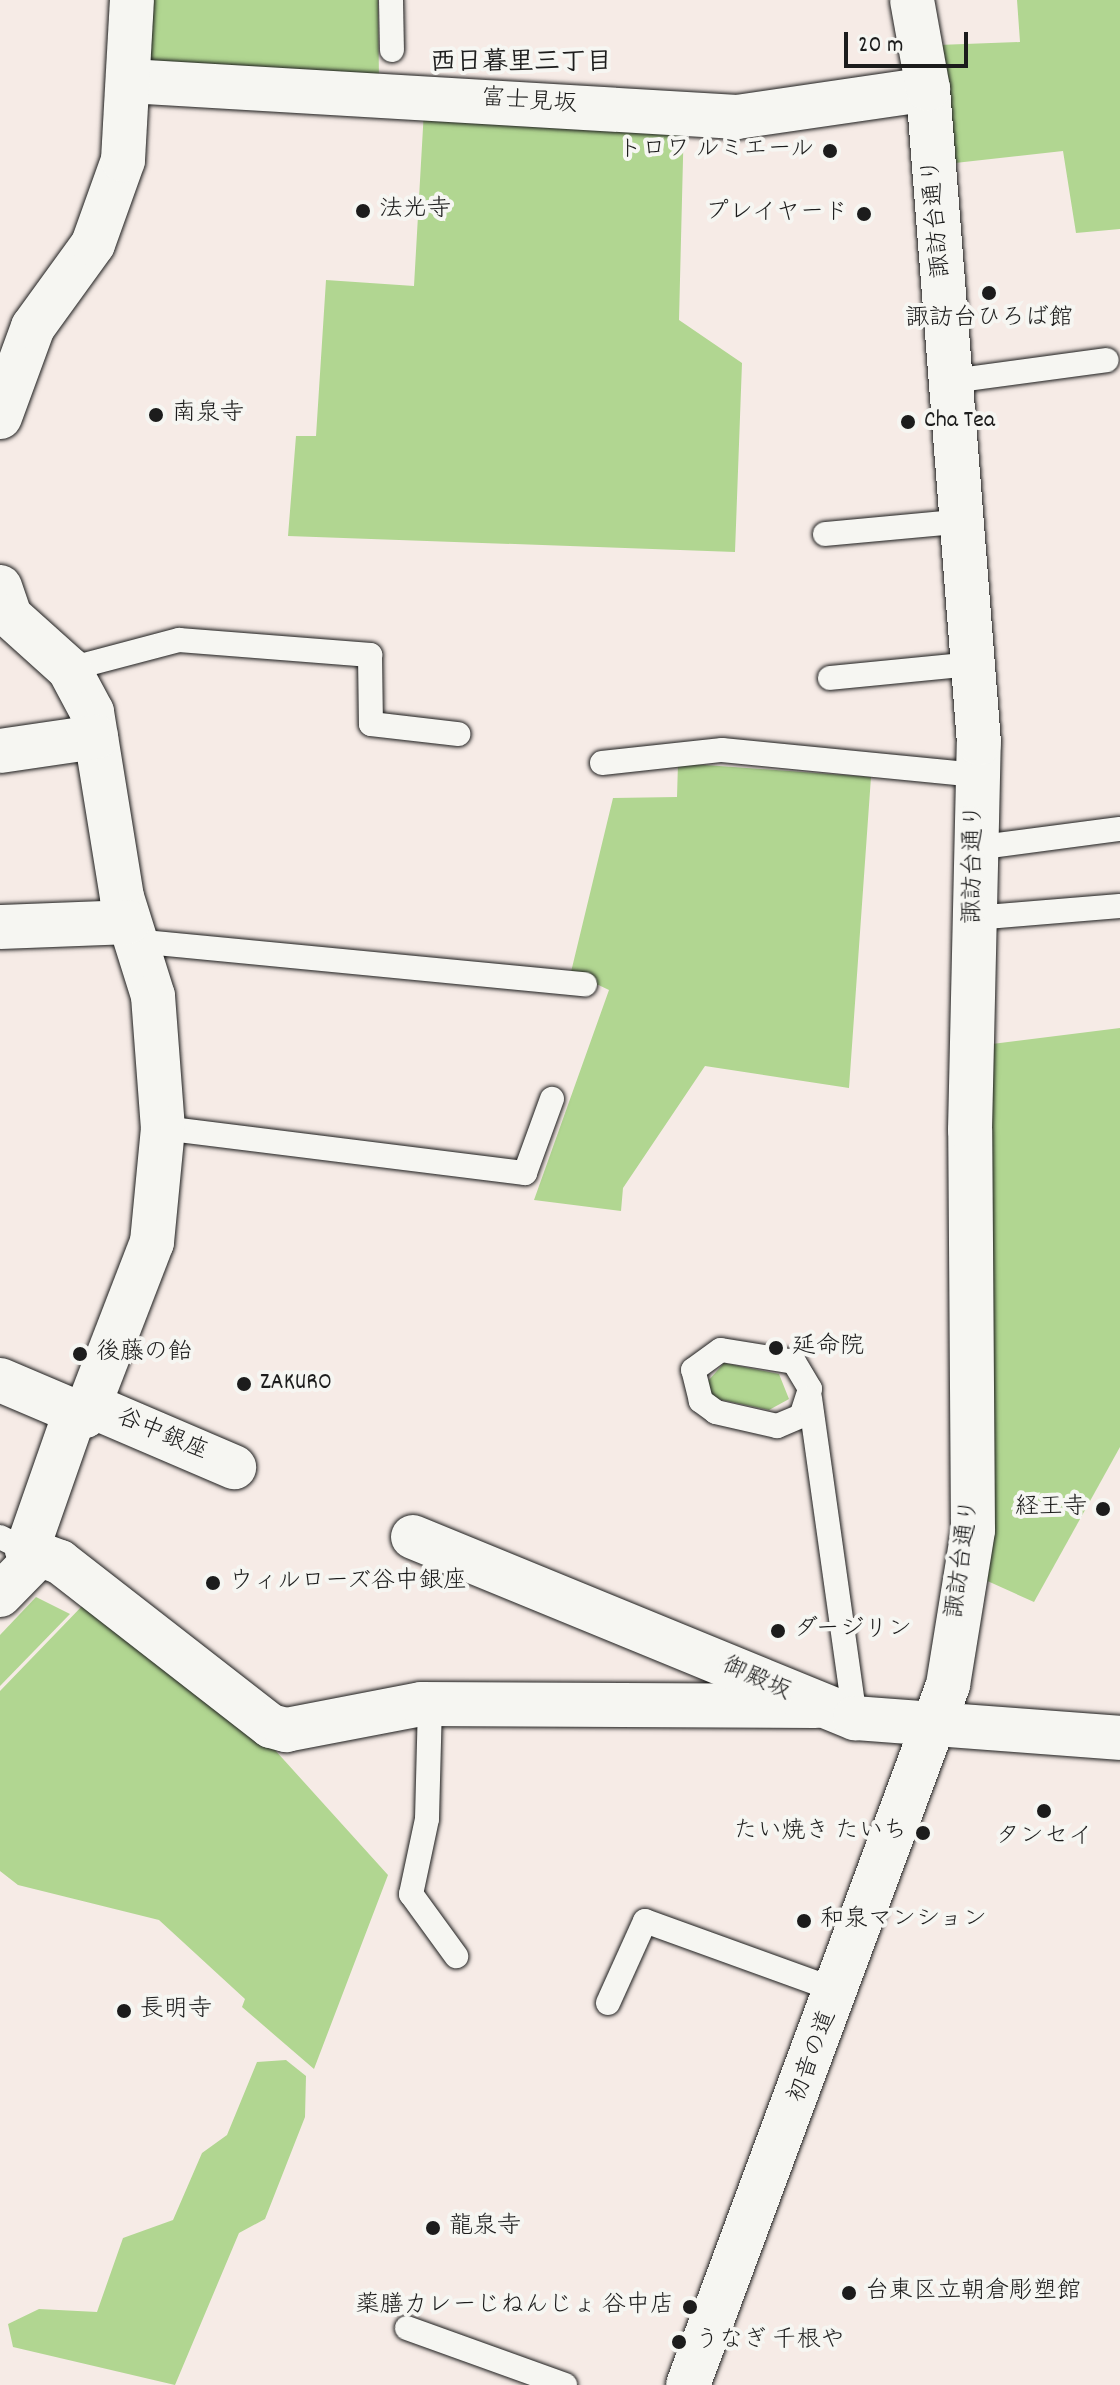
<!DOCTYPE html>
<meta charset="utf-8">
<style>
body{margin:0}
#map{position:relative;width:1120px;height:2385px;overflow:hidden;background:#f6ebe6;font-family:Dekko,"Klee One",sans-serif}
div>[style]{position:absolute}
.green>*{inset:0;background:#b1d691}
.roads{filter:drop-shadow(0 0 2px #1c1c1c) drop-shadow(0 0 2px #1c1c1c)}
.lane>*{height:24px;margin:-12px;padding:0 12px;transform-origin:12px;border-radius:12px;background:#f6f6f2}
.street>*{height:44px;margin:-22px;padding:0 22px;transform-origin:22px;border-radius:22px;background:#f6f6f2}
.dots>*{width:22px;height:22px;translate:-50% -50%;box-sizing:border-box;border:4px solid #f6f6f2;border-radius:50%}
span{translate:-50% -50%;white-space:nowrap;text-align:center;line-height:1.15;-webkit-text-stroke:8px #f6f6f2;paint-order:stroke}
.street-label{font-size:24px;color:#1c1c1c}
.poi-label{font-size:24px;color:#1c1c1c}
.right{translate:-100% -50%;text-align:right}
.left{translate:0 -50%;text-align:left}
.neighbourhood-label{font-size:26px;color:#1c1c1c;font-weight:700}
.scale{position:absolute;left:844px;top:32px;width:124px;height:36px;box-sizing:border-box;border:4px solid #1c1c1c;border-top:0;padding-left:10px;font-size:24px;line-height:28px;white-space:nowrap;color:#1c1c1c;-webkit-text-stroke:6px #f6f6f2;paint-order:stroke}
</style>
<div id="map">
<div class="green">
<i style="clip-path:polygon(147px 0,378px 0,379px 81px,146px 69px)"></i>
<i style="clip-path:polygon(1017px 0,1120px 0,1120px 229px,1076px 233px,1063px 151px,946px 164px,938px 45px,1020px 42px)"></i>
<i style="clip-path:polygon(424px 110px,684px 119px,679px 320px,742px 363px,735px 552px,288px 536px,296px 436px,316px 436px,326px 280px,414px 286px)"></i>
<i style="clip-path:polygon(678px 763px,871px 777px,849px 1088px,705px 1066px,623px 1188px,621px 1211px,534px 1200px,609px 990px,571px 972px,613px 798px,677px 797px)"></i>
<i style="clip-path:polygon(1120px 1028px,1120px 1447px,1034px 1602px,983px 1579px,984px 1045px)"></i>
<i style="clip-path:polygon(724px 1363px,779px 1374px,789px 1399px,769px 1410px,713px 1398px,708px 1381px)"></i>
<i style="clip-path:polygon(36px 1597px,70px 1614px,0 1686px,0 1635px)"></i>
<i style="clip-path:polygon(85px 1603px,265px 1739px,388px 1875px,314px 2069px,242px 2007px,245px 1999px,159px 1920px,18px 1885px,0 1871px,0 1691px)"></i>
<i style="clip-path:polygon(286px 2060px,306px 2076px,305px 2117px,265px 2219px,239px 2233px,175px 2385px,13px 2347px,8px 2324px,39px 2309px,97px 2312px,123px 2238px,173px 2220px,202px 2153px,227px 2135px,257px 2062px)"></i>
</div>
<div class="roads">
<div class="lane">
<i style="left:391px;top:0;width:50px;rotate:88.9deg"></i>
<i style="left:952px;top:381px;width:156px;rotate:-7.7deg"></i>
<i style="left:825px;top:534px;width:140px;rotate:-5.3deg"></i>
<i style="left:69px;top:669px;width:114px;rotate:-14.8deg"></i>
<i style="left:179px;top:640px;width:192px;rotate:4.5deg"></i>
<i style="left:370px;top:655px;width:69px;rotate:89.2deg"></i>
<i style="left:371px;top:724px;width:88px;rotate:6.6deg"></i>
<i style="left:830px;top:678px;width:145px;rotate:-5.6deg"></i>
<i style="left:602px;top:763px;width:121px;rotate:-6.2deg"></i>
<i style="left:722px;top:750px;width:256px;rotate:5.6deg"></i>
<i style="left:975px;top:848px;width:146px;rotate:-7.5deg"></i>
<i style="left:974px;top:918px;width:146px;rotate:-4.7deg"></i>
<i style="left:135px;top:941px;width:452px;rotate:5.5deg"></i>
<i style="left:163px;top:1128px;width:365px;rotate:7.1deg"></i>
<i style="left:525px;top:1173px;width:79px;rotate:-70deg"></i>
<i style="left:721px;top:1350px;width:74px;rotate:9.3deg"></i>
<i style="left:794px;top:1362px;width:31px;rotate:59deg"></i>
<i style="left:810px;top:1389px;width:28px;rotate:108deg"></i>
<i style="left:801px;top:1416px;width:26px;rotate:157deg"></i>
<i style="left:777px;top:1426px;width:63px;rotate:-167.1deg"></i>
<i style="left:716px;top:1412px;width:19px;rotate:-144deg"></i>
<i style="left:701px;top:1401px;width:32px;rotate:-104deg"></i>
<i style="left:693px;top:1370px;width:34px;rotate:-36deg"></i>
<i style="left:810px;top:1398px;width:323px;rotate:82deg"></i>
<i style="left:0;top:1537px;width:30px;rotate:26deg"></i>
<i style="left:430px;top:1704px;width:115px;rotate:91.5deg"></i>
<i style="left:427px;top:1819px;width:77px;rotate:102deg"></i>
<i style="left:411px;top:1894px;width:77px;rotate:54deg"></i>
<i style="left:608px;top:2003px;width:90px;rotate:-65.7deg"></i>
<i style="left:645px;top:1921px;width:205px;rotate:19.9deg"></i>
<i style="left:407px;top:2328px;width:168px;rotate:19.8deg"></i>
</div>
<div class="street">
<i style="left:129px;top:81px;width:609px;rotate:3.39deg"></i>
<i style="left:737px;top:117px;width:193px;rotate:-8.3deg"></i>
<i style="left:0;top:417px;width:96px;rotate:-69.9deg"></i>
<i style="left:33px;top:327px;width:102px;rotate:-54.1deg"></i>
<i style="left:93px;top:244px;width:89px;rotate:-70.3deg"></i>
<i style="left:123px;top:160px;width:160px;rotate:-86.8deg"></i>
<i style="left:0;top:587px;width:31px;rotate:71deg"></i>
<i style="left:10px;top:616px;width:79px;rotate:41.9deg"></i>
<i style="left:69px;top:669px;width:49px;rotate:61.9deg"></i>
<i style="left:92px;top:712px;width:187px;rotate:80.8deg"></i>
<i style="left:122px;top:897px;width:104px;rotate:72.6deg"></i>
<i style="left:153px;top:996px;width:132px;rotate:85.7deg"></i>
<i style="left:163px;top:1128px;width:115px;rotate:95.5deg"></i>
<i style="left:152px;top:1242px;width:186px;rotate:111.1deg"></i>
<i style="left:85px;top:1416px;width:92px;rotate:-157deg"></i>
<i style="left:0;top:751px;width:97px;rotate:-8.3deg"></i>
<i style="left:0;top:927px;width:128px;rotate:-2.2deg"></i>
<i style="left:89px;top:1405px;width:158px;rotate:23.2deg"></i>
<i style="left:75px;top:1413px;width:145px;rotate:109.3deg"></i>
<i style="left:27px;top:1550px;width:35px;rotate:20deg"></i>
<i style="left:60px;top:1562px;width:267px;rotate:37.9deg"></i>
<i style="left:271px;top:1726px;width:16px;rotate:15deg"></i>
<i style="left:286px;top:1730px;width:137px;rotate:-10.9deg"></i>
<i style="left:421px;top:1704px;width:394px;rotate:0.3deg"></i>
<i style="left:413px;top:1537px;width:478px;rotate:22.3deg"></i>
<i style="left:855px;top:1718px;width:266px;rotate:4.3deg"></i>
<i style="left:0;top:1595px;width:56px;rotate:-45.7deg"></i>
<i style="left:688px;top:2385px;width:747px;rotate:-69.62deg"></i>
<i style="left:948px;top:1685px;width:157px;rotate:-80.8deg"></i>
<i style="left:973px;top:1530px;width:400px;rotate:-90.4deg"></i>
<i style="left:970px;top:1130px;width:387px;rotate:-88.7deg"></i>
<i style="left:979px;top:743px;width:656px;rotate:-94.46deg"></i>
<i style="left:928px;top:89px;width:90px;rotate:-100.2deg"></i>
</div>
</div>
<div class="dots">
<i style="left:830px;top:151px;background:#1c1c1c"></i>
<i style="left:363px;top:211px;background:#1c1c1c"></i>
<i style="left:864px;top:214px;background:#1c1c1c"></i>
<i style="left:989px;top:293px;background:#1c1c1c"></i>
<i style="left:156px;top:415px;background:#1c1c1c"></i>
<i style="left:908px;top:422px;background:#1c1c1c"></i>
<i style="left:776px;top:1348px;background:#1c1c1c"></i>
<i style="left:80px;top:1354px;background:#1c1c1c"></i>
<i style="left:244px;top:1384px;background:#1c1c1c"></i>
<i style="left:1103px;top:1509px;background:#1c1c1c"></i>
<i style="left:213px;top:1583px;background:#1c1c1c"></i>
<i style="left:778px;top:1631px;background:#1c1c1c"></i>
<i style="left:1044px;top:1811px;background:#1c1c1c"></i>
<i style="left:923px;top:1833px;background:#1c1c1c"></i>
<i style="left:804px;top:1921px;background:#1c1c1c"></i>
<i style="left:124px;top:2011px;background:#1c1c1c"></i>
<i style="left:433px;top:2228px;background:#1c1c1c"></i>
<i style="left:849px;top:2293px;background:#1c1c1c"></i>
<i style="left:690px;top:2307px;background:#1c1c1c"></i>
<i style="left:679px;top:2342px;background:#1c1c1c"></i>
</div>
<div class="street-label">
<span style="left:529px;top:103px;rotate:4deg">富士見坂</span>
<span style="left:938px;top:218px;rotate:-95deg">諏訪台通り</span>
<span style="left:975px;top:864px;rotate:-89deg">諏訪台通り</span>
<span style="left:162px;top:1436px;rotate:23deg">谷中銀座</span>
<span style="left:964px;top:1559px;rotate:-82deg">諏訪台通り</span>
<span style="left:756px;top:1680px;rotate:24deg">御殿坂</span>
<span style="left:814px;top:2057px;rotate:-70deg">初音の道</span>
</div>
<div class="poi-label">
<span class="right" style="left:814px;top:151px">トロワ ルミエール</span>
<span class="left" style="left:379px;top:211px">法光寺</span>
<span class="right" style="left:848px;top:214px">プレイヤード</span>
<span style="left:989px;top:320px">諏訪台ひろば館</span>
<span class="left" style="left:172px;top:415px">南泉寺</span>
<span class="left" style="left:924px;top:422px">Cha Tea</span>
<span class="left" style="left:792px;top:1348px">延命院</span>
<span class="left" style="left:96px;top:1354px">後藤の飴</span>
<span class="left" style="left:260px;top:1384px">ZAKURO</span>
<span class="right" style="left:1087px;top:1509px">経王寺</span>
<span class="left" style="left:229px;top:1583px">ウィルローズ谷中銀座</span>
<span class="left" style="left:794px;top:1631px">ダージリン</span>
<span class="right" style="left:907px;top:1833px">たい焼き たいち</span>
<span style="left:1044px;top:1838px">タンセイ</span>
<span class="left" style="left:820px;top:1921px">和泉マンション</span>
<span class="left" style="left:140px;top:2011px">長明寺</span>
<span class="left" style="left:449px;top:2228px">龍泉寺</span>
<span class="left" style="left:865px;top:2293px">台東区立朝倉彫塑館</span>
<span class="right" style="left:674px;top:2307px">薬膳カレーじねんじょ 谷中店</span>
<span class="left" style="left:695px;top:2342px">うなぎ 千根や</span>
</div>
<div class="neighbourhood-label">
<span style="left:521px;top:64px">西日暮里三丁目</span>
</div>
<div class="scale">20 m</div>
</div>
